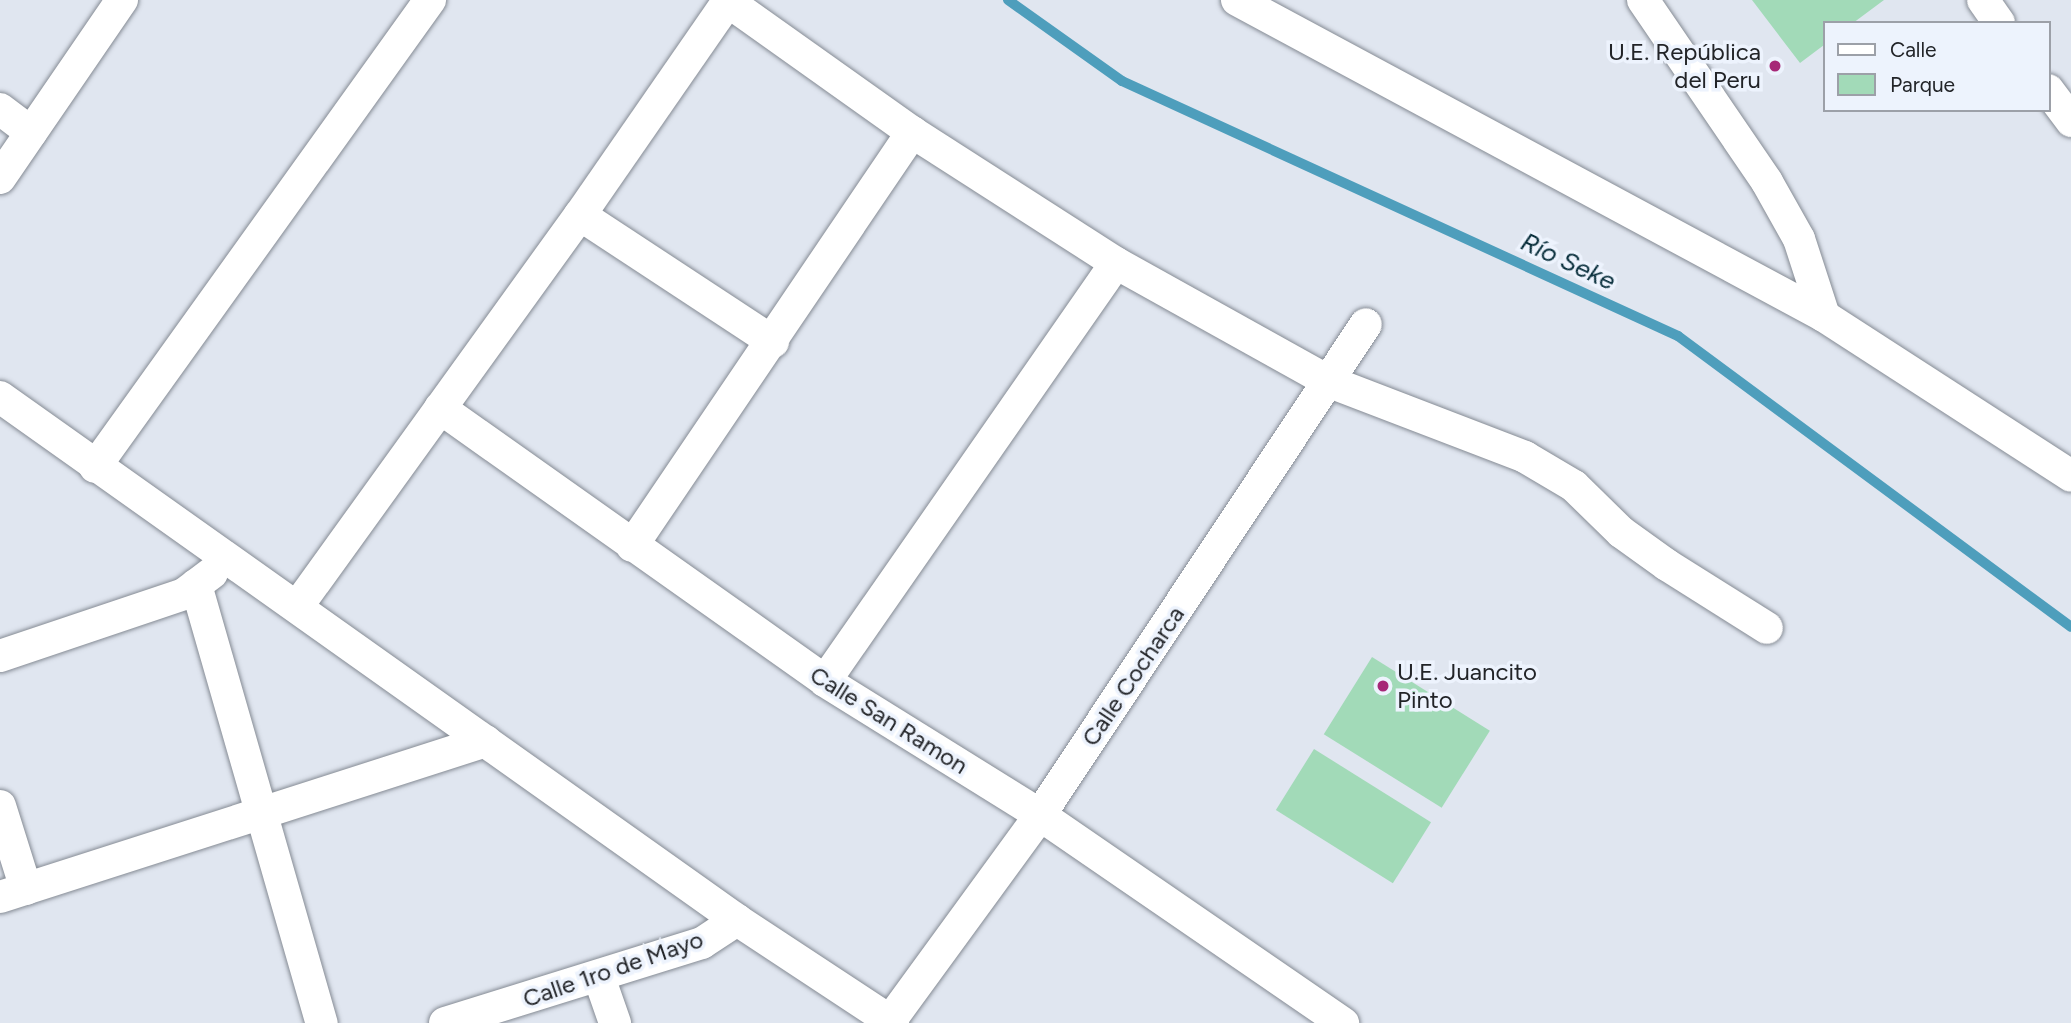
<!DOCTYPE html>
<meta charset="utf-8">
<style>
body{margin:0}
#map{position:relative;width:2071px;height:1023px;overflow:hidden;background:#e0e6f0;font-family:Figtree,sans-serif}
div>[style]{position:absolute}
.green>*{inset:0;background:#a2dab8;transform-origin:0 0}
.stream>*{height:10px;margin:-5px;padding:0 5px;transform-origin:5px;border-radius:5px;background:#4e9ebc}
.roads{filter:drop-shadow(0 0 2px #858b94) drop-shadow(0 0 2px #858b94)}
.minor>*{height:32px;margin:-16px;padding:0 16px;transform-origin:16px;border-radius:16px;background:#fff}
.dots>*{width:19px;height:19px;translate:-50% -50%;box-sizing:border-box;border:4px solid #edf3fd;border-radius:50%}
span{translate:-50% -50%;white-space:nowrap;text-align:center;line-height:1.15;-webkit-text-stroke:7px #edf3fd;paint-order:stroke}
.poi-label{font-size:24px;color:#222428}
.right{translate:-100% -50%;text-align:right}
.left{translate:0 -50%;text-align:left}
.street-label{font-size:24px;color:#222428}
.water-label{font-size:26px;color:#092f3c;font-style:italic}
.legend{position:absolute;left:1823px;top:21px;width:228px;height:91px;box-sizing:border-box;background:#edf3fd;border:2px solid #9ca0a8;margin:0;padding:9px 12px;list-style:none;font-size:21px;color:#222428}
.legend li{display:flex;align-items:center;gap:14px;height:35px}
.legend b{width:35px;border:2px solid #9ca0a8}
</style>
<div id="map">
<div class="green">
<i style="clip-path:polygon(1752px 0,1884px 0,1853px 23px,1824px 23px,1824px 45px,1800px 63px)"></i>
<i style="left:1372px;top:657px;width:139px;height:91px;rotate:32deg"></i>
<i style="left:1314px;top:749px;width:138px;height:72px;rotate:32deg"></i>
</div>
<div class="stream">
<i style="left:1008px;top:0;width:140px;rotate:35.4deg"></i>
<i style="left:1122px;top:81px;width:612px;rotate:24.64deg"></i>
<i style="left:1678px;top:336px;width:489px;rotate:36.5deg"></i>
</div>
<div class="roads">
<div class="minor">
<i style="left:726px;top:0;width:228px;rotate:35.4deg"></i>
<i style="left:912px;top:132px;width:242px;rotate:32.7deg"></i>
<i style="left:1116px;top:263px;width:245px;rotate:29.1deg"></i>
<i style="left:1330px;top:382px;width:209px;rotate:21deg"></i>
<i style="left:1525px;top:457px;width:57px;rotate:30.6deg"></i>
<i style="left:1574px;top:486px;width:66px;rotate:44.4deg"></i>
<i style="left:1621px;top:532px;width:57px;rotate:35.7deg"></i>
<i style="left:1667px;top:565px;width:118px;rotate:32.2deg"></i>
<i style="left:1237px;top:0;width:667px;rotate:28.29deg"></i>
<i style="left:1643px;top:0;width:220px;rotate:55.7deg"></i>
<i style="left:1767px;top:182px;width:65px;rotate:60.7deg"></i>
<i style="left:1799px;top:239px;width:81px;rotate:72deg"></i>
<i style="left:1824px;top:316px;width:294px;rotate:32.9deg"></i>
<i style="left:1983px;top:0;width:28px;rotate:55deg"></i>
<i style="left:2048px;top:90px;width:39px;rotate:53deg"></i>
<i style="left:0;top:109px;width:39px;rotate:37deg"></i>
<i style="left:0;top:178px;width:216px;rotate:-55.6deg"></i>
<i style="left:580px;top:215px;width:231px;rotate:33.3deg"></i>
<i style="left:0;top:397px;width:904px;rotate:35.36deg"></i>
<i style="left:737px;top:920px;width:187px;rotate:33.4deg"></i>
<i style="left:440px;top:408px;width:472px;rotate:35.3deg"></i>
<i style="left:825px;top:681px;width:253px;rotate:31.9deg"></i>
<i style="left:1040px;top:815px;width:368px;rotate:34.5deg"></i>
<i style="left:95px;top:467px;width:575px;rotate:-54.35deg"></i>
<i style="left:632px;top:546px;width:500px;rotate:-55.9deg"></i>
<i style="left:196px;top:585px;width:456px;rotate:74deg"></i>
<i style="left:297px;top:607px;width:483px;rotate:-54.2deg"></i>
<i style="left:580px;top:215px;width:260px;rotate:-55.3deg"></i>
<i style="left:0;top:656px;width:194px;rotate:-18.6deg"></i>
<i style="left:184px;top:594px;width:35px;rotate:-37deg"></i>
<i style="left:825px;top:681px;width:509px;rotate:-55.16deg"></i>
<i style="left:0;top:806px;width:87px;rotate:72.6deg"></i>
<i style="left:0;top:897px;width:510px;rotate:-17.8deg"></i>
<i style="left:599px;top:977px;width:49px;rotate:70.8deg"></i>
<i style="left:890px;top:1021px;width:255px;rotate:-53.9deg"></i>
<i style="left:1040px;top:815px;width:589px;rotate:-56.42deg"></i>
<i style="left:445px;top:1023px;width:269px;rotate:-17.3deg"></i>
<i style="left:702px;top:943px;width:42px;rotate:-33.3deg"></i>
</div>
</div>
<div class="dots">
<i style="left:1775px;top:66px;background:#a62777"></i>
<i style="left:1383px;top:686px;background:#a62777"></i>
</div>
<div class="poi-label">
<span class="right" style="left:1761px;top:66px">U.E. República<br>del Peru</span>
<span class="left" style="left:1397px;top:686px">U.E. Juancito<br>Pinto</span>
</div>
<div class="street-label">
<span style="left:1133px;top:676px;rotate:-56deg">Calle Cocharca</span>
<span style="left:889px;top:720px;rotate:32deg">Calle San Ramon</span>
<span style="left:613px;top:969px;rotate:-19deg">Calle 1ro de Mayo</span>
</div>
<div class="water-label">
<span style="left:1568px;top:262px;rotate:25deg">Río Seke</span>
</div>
<ul class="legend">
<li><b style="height:9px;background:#fff"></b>Calle</li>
<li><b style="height:19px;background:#a2dab8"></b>Parque</li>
</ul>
</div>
